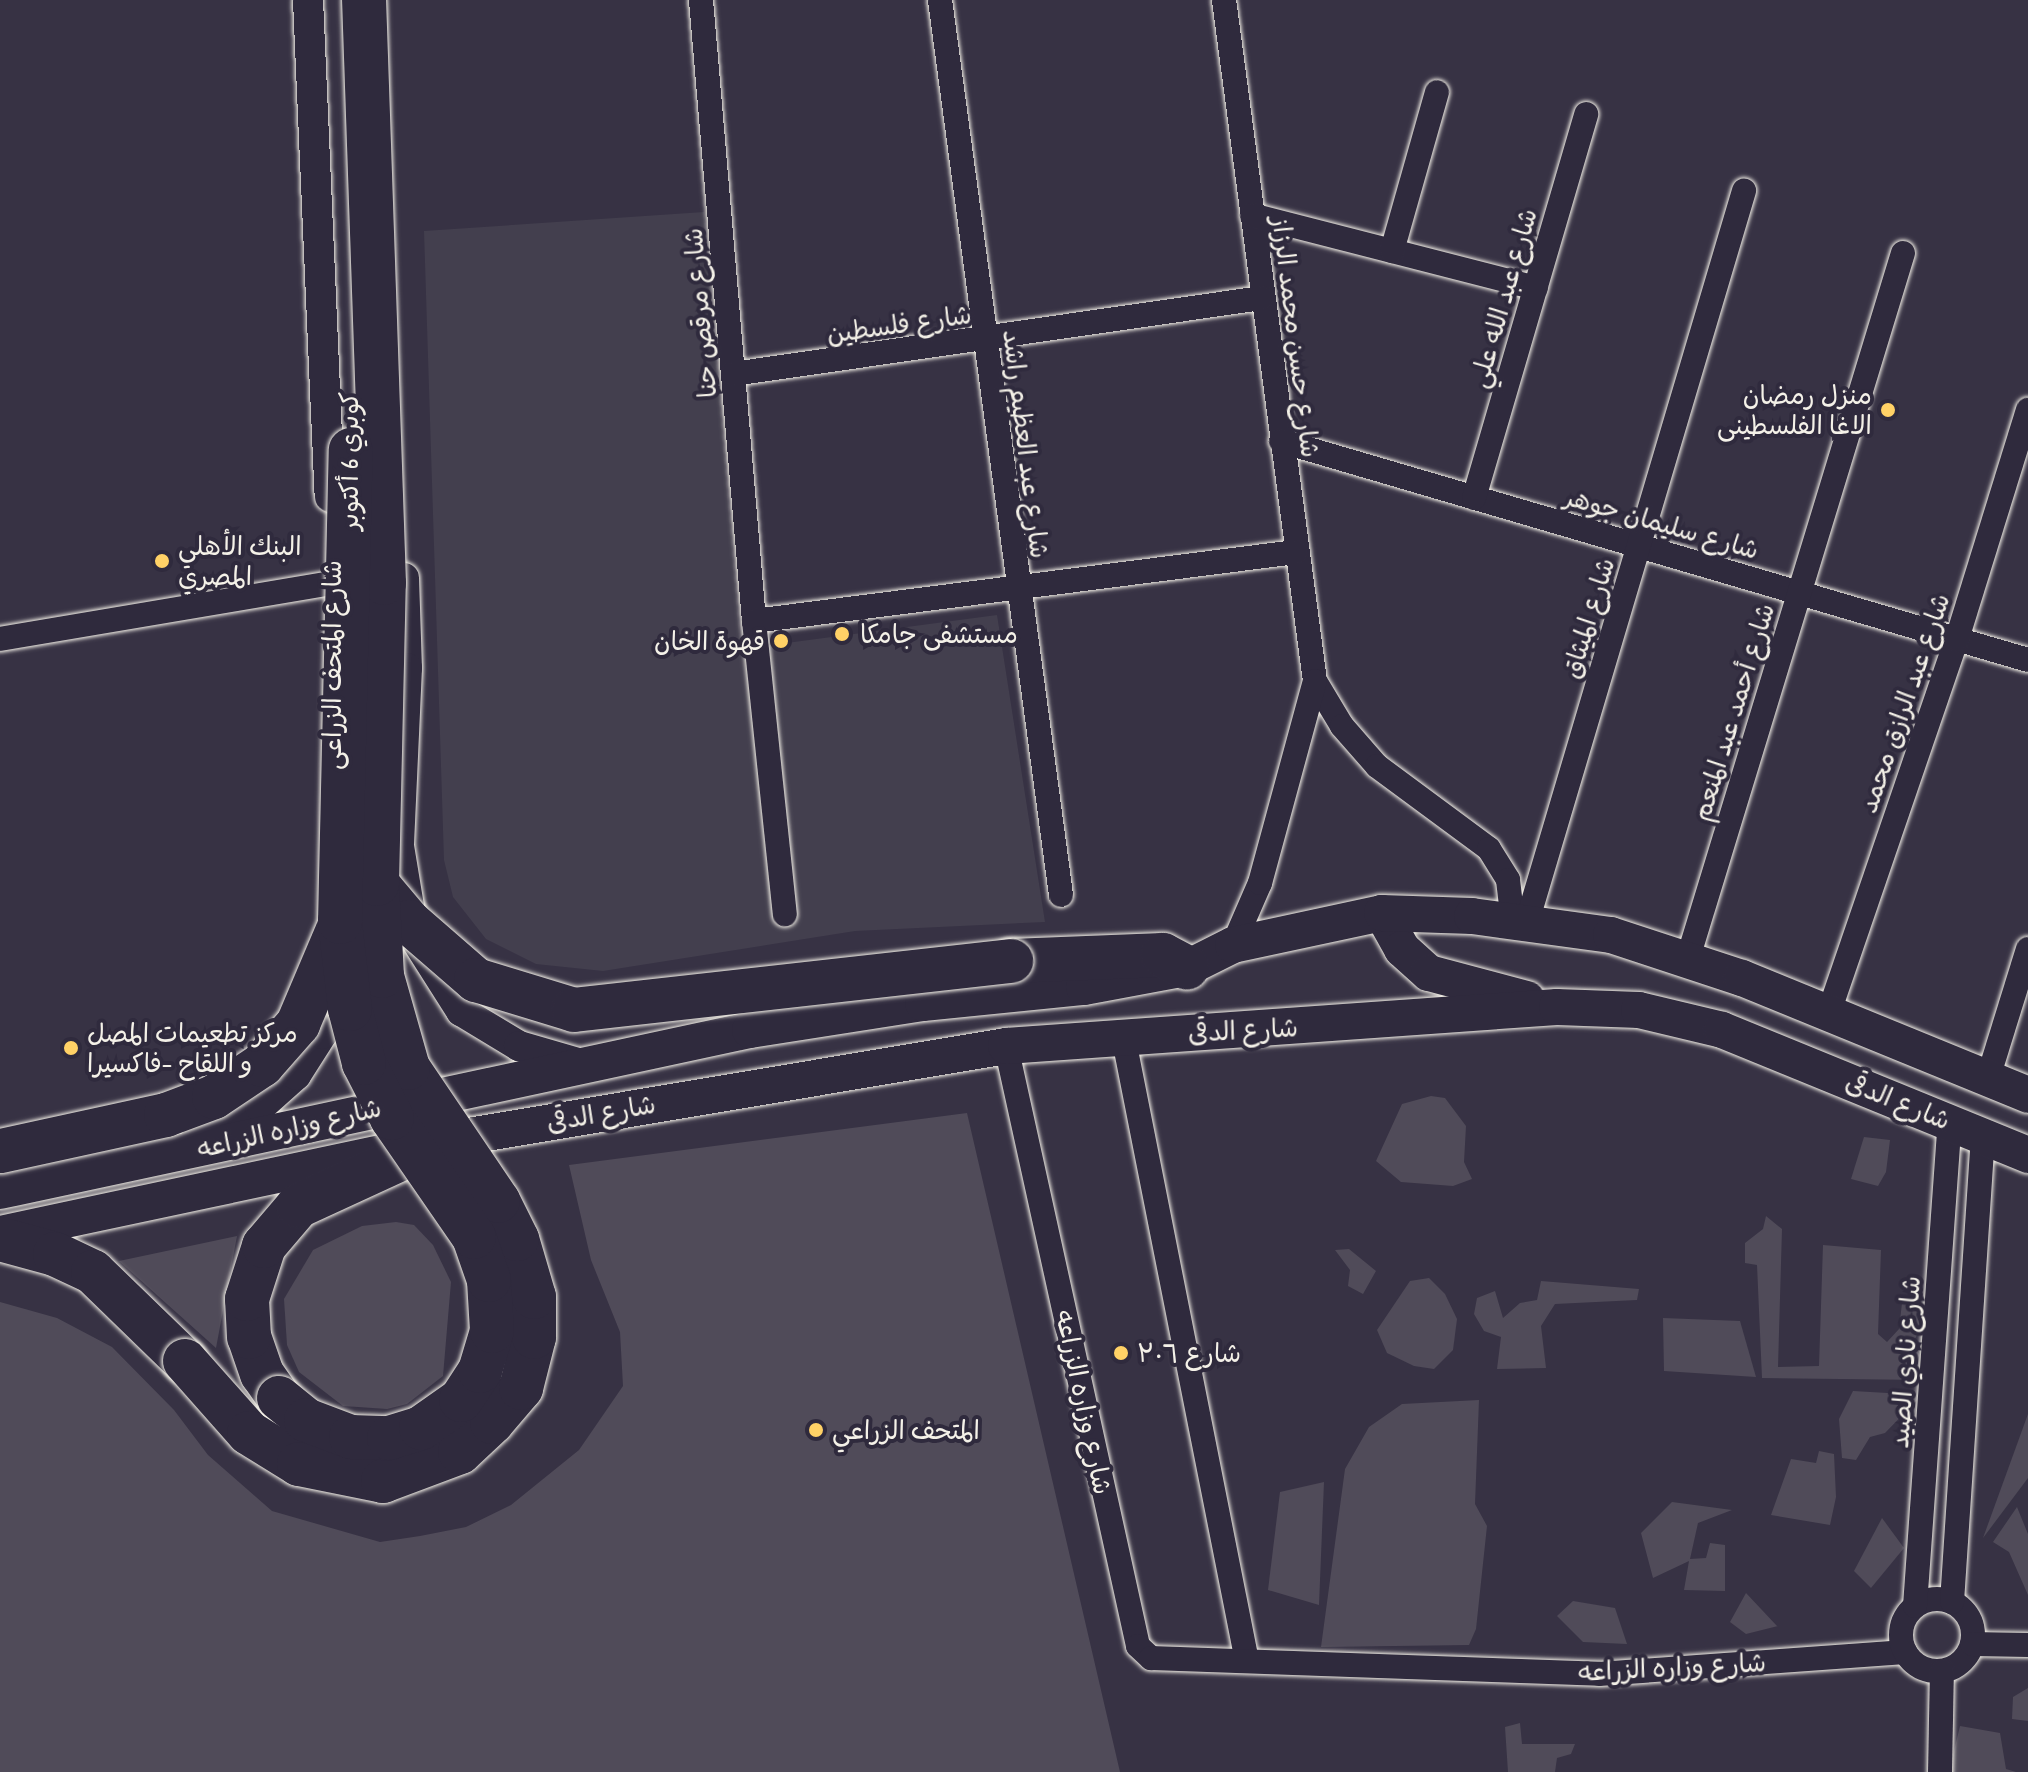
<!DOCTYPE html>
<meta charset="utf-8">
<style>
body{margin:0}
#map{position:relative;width:2028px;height:1772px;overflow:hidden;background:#373244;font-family:"Patrick Hand","Playpen Sans Arabic",sans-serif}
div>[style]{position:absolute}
.built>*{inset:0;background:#433f4e}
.green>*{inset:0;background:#504b59}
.roads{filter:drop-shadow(0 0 2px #f4f1e8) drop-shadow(0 0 2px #f4f1e8)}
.minor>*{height:24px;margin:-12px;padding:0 12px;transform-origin:12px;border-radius:12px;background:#2f2a3d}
.minor>.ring{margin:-12px;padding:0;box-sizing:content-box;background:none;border:24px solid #2f2a3d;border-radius:50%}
.tertiary>*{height:30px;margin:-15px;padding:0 15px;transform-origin:15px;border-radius:15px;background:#2f2a3d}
.secondary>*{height:36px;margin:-18px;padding:0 18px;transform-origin:18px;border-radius:18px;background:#2f2a3d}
.motorway>*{height:44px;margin:-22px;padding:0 22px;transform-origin:22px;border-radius:22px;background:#2f2a3d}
.bridges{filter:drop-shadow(0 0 2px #f4f1e8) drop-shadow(0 0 2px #f4f1e8)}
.motorway-bridge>*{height:44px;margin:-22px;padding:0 22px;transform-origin:22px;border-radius:22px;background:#2f2a3d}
.dots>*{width:22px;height:22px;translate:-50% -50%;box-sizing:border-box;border:4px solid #2f2a3d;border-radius:50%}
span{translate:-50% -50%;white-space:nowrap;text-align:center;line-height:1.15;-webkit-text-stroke:8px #2f2a3d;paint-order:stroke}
.street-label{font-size:26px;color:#f4f1e8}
.poi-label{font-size:26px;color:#f4f1e8}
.right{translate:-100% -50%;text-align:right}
.left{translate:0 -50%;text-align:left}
</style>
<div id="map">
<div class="built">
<i style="clip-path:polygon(704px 212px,741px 649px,997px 615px,1045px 922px,855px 931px,603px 971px,536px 964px,486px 939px,453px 897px,444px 860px,424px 231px)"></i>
</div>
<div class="green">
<i style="clip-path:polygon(1431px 1096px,1445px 1098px,1466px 1126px,1464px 1162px,1472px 1179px,1453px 1186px,1401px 1182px,1376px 1161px,1402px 1104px)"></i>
<i style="clip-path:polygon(967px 1113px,1120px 1772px,0 1772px,0 1302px,57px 1318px,112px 1347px,174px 1410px,208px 1455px,272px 1511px,380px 1542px,420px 1536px,466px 1527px,511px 1505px,579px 1450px,623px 1386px,620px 1332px,591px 1260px,569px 1165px)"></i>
<i style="clip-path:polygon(1864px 1137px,1890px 1140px,1886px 1172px,1878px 1186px,1851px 1179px)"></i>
<i style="clip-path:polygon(1766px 1216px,1782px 1229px,1778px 1367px,1819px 1366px,1823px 1245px,1881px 1250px,1878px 1334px,1887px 1342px,1899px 1329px,1902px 1303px,1920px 1303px,1927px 1314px,1913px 1343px,1927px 1368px,1924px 1380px,1762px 1378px,1757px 1265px,1745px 1263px,1745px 1243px,1763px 1229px)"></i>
<i style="clip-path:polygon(396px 1222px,414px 1225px,433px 1245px,451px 1282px,443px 1376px,407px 1404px,387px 1409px,343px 1406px,299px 1372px,287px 1345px,284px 1299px,313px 1250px,362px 1226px)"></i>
<i style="clip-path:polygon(237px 1236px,216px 1348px,119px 1261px)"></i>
<i style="clip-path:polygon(1349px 1249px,1376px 1271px,1363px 1294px,1348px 1286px,1350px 1270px,1335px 1250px)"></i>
<i style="clip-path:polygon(1429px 1278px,1445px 1294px,1457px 1319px,1453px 1350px,1434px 1369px,1414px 1366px,1387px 1353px,1377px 1330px,1410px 1281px)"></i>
<i style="clip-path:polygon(1541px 1281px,1639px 1289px,1637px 1300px,1555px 1304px,1541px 1326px,1546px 1368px,1497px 1369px,1501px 1337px,1484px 1331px,1474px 1314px,1477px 1298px,1495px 1291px,1503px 1318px,1520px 1303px,1537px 1300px)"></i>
<i style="clip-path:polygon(1663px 1318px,1740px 1321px,1756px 1377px,1664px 1371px)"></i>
<i style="clip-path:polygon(1853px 1391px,1922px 1395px,1885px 1433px,1870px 1437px,1856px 1460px,1842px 1458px,1839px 1419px)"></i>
<i style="clip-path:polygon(1479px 1400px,1475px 1504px,1487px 1526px,1476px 1629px,1469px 1645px,1321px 1647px,1345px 1469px,1369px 1427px,1402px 1404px)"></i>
<i style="clip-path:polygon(2028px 1414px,2028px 1478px,1983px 1538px)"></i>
<i style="clip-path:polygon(1819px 1451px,1834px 1454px,1836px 1497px,1830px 1525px,1771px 1515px,1791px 1459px,1816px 1463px)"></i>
<i style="clip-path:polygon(1324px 1482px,1319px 1605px,1268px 1590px,1280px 1492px)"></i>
<i style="clip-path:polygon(1672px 1502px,1732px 1510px,1698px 1523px,1690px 1559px,1706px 1558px,1710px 1543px,1725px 1545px,1725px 1591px,1684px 1590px,1689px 1561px,1653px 1578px,1641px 1533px)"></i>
<i style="clip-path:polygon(2017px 1507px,2028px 1534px,2028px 1595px,2009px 1552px,1993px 1542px)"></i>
<i style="clip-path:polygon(1882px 1518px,1904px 1548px,1871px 1588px,1854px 1571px)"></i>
<i style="clip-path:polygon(1746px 1593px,1777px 1626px,1778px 1626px,1746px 1634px,1730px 1622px)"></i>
<i style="clip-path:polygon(1573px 1601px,1615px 1608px,1627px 1644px,1583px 1642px,1557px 1616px)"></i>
<i style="clip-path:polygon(2028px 1688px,2028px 1721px,2012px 1719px,2013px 1697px)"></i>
<i style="clip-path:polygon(1520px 1723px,1522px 1744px,1575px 1744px,1571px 1754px,1557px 1758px,1555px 1772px,1508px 1772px,1505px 1727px)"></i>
<i style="clip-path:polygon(1960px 1726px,2000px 1733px,2006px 1769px,2016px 1772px,1949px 1772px)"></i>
</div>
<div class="roads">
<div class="minor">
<i style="left:701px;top:0;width:623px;rotate:85.12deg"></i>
<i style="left:754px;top:621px;width:295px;rotate:84deg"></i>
<i style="left:940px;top:0;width:903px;rotate:82.3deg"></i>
<i style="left:1224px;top:0;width:687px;rotate:82.39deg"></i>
<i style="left:1315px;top:681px;width:52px;rotate:59deg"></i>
<i style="left:1342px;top:726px;width:53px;rotate:48.8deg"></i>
<i style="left:1377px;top:766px;width:139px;rotate:36.5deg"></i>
<i style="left:1489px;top:849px;width:36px;rotate:58deg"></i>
<i style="left:1508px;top:880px;width:42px;rotate:83.2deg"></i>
<i style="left:1252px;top:215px;width:293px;rotate:14.4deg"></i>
<i style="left:1392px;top:251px;width:165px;rotate:-74.2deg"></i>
<i style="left:733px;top:374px;width:534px;rotate:-8.18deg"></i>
<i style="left:1281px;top:441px;width:778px;rotate:16.34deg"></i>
<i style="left:1474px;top:498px;width:400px;rotate:-73.7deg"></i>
<i style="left:754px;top:621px;width:546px;rotate:-7.26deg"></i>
<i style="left:0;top:639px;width:337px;rotate:-9.6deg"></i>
<i style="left:1527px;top:922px;width:763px;rotate:-73.47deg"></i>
<i style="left:1233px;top:945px;width:68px;rotate:-66.5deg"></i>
<i style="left:1260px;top:883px;width:209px;rotate:-74.8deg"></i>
<i style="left:1688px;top:958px;width:737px;rotate:-73.04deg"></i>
<i style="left:1829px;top:1012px;width:394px;rotate:-71.1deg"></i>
<i style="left:1957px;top:639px;width:240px;rotate:-72.8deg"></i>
<i style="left:1123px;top:1035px;width:638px;rotate:78.8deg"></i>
<i style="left:1006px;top:1046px;width:614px;rotate:77.59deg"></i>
<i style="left:1138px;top:1646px;width:18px;rotate:43deg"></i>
<i style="left:1151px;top:1658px;width:448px;rotate:2deg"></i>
<i style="left:1599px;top:1674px;width:307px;rotate:-4.1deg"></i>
<i style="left:1988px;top:1078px;width:135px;rotate:-72.8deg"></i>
<i class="ring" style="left:1901px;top:1599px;width:48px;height:48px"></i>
<i style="left:1952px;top:1602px;width:466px;rotate:-86.2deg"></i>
<i style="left:1915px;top:1606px;width:485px;rotate:-85.9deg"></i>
<i style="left:1972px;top:1644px;width:56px;rotate:1deg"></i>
<i style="left:1940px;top:1772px;width:101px;rotate:-88.9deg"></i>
</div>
<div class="tertiary">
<i style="left:308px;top:0;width:497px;rotate:87.5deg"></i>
<i style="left:404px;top:578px;width:90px;rotate:88.1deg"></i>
<i style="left:407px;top:668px;width:178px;rotate:92.6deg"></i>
<i style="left:399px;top:846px;width:92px;rotate:80.6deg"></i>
<i style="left:414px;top:937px;width:88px;rotate:57.6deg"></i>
<i style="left:461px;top:1011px;width:68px;rotate:31.1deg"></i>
<i style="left:519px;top:1046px;width:61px;rotate:16.1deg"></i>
<i style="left:195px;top:1141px;width:73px;rotate:-27.6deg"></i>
<i style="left:260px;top:1107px;width:48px;rotate:-41.6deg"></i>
<i style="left:296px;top:1075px;width:49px;rotate:-57.6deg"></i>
<i style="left:322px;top:1034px;width:66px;rotate:-79.5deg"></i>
</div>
<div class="secondary">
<i style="left:1382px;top:913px;width:41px;rotate:60.9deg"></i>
<i style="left:1402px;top:949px;width:36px;rotate:42deg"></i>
<i style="left:1429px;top:973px;width:101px;rotate:14.9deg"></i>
<i style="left:0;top:1191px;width:767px;rotate:-12.12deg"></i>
<i style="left:750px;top:1030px;width:175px;rotate:-8.9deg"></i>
<i style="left:923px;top:1003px;width:162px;rotate:-5.7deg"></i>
<i style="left:1084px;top:987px;width:105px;rotate:-10.5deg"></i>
<i style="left:1187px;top:968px;width:51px;rotate:-26.6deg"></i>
<i style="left:1233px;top:945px;width:152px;rotate:-12.1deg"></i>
<i style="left:1382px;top:913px;width:90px;rotate:1.9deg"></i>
<i style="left:1472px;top:916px;width:140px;rotate:7.8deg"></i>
<i style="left:1611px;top:935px;width:138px;rotate:18.2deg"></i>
<i style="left:1742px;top:978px;width:309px;rotate:22.2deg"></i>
<i style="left:0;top:1234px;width:449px;rotate:-12deg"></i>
<i style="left:439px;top:1141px;width:575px;rotate:-9.51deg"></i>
<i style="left:1006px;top:1046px;width:552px;rotate:-4.05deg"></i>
<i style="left:1557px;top:1007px;width:82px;rotate:2.1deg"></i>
<i style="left:1639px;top:1010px;width:85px;rotate:13.5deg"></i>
<i style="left:1722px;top:1030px;width:331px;rotate:22.2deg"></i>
</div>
<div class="motorway">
<i style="left:1011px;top:961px;width:152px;rotate:-2.3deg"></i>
<i style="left:1163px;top:955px;width:27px;rotate:28deg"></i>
<i style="left:0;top:1239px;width:57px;rotate:15.3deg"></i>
<i style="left:55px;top:1254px;width:42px;rotate:25.3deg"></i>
<i style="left:93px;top:1272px;width:128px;rotate:44.1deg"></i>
<i style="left:279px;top:1398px;width:29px;rotate:-125deg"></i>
<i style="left:262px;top:1374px;width:39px;rotate:-109deg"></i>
<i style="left:249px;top:1337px;width:38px;rotate:-93deg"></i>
<i style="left:247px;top:1299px;width:56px;rotate:-72.2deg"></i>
<i style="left:264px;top:1246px;width:52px;rotate:-49.6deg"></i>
<i style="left:298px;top:1206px;width:155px;rotate:-24.7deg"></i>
</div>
</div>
<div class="bridges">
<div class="motorway-bridge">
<i style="left:377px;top:884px;width:50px;rotate:49.9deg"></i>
<i style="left:409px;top:922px;width:89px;rotate:40.9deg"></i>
<i style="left:476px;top:980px;width:102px;rotate:17deg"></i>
<i style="left:574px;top:1010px;width:440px;rotate:-6.4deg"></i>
<i style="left:1px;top:1151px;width:169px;rotate:-12.3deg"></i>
<i style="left:166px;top:1115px;width:51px;rotate:-20.6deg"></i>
<i style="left:214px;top:1097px;width:58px;rotate:-33.7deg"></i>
<i style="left:262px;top:1065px;width:55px;rotate:-48.7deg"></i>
<i style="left:298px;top:1024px;width:100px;rotate:-67deg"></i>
<i style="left:185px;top:1361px;width:96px;rotate:48.4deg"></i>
<i style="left:249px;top:1433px;width:59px;rotate:31.8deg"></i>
<i style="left:299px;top:1464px;width:86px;rotate:11.4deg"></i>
<i style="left:383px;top:1481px;width:82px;rotate:-20.6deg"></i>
<i style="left:460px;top:1452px;width:44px;rotate:-43.2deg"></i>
<i style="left:492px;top:1422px;width:45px;rotate:-49.5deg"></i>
<i style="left:521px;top:1388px;width:53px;rotate:-75.7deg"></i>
<i style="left:534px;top:1337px;width:40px;rotate:-90deg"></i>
<i style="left:534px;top:1297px;width:60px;rotate:-106.3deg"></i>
<i style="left:517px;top:1239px;width:42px;rotate:-116.6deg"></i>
<i style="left:498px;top:1201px;width:161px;rotate:-124.1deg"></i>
<i style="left:408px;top:1068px;width:96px;rotate:-105.8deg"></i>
<i style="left:382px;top:976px;width:92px;rotate:-93.1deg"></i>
<i style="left:377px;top:884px;width:301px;rotate:-88.7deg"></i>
<i style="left:384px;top:583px;width:583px;rotate:-91.96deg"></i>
<i style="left:279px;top:1398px;width:35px;rotate:39deg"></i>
<i style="left:306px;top:1420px;width:48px;rotate:20.7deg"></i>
<i style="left:351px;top:1437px;width:38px;rotate:2deg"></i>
<i style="left:389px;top:1438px;width:34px;rotate:-17deg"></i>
<i style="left:421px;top:1428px;width:49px;rotate:-35deg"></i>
<i style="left:461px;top:1400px;width:35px;rotate:-57deg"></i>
<i style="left:480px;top:1371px;width:42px;rotate:-73.3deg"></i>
<i style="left:492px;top:1331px;width:51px;rotate:-93.4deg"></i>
<i style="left:489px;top:1280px;width:46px;rotate:-109.2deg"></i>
<i style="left:474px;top:1237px;width:145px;rotate:-124.6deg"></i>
<i style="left:392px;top:1118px;width:62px;rotate:-117deg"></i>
<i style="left:364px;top:1063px;width:56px;rotate:-104.5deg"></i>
<i style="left:350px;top:1009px;width:88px;rotate:-96.6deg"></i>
<i style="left:340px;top:922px;width:472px;rotate:-88.7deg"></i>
</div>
</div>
<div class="dots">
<i style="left:1888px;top:410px;background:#ffd166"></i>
<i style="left:162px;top:561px;background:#ffd166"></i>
<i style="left:842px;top:634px;background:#ffd166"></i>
<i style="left:781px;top:641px;background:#ffd166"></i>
<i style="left:71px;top:1048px;background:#ffd166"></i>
<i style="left:1121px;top:1353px;background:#ffd166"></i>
<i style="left:816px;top:1430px;background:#ffd166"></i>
</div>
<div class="street-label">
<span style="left:1503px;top:298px;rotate:-74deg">شارع عبد الله علي</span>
<span style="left:700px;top:313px;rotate:-95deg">شارع مرقص حنا</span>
<span style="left:899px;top:324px;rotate:-8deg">شارع فلسطين</span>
<span style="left:1296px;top:337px;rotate:83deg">شارع حسن محمد الرزاز</span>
<span style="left:1026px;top:444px;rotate:83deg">شارع عبد العظيم راشد</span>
<span style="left:349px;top:461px;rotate:-90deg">كوبري 6 أكتوبر</span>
<span style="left:1662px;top:523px;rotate:16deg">شارع سليمان جوهر</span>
<span style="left:1588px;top:618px;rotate:-73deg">شارع الميثاق</span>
<span style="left:332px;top:665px;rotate:-90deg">شارع المتحف الزراعى</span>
<span style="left:1904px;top:703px;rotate:-71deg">شارع عبد الرازق محمد</span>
<span style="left:1733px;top:712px;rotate:-73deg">شارع أحمد عبد المنعم</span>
<span style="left:1243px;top:1030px;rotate:-3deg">شارع الدقى</span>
<span style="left:1898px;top:1101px;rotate:22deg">شارع الدقى</span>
<span style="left:601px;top:1113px;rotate:-10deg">شارع الدقى</span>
<span style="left:289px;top:1128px;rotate:-13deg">شارع وزاره الزراعه</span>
<span style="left:1905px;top:1362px;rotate:-86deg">شارع نادي الصيد</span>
<span style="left:1084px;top:1402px;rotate:78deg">شارع وزاره الزراعه</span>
<span style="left:1672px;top:1667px;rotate:-3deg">شارع وزاره الزراعه</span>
</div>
<div class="poi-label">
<span class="right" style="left:1872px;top:410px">منزل رمضان<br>الاغا الفلسطينى</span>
<span class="left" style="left:178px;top:561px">البنك الأهلي<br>المصري</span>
<span class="left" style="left:860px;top:634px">مستشفى جامكا</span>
<span class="right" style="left:765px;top:641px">قهوة الخان</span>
<span class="left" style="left:87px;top:1048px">مركز تطعيمات المصل<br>و اللقاح -فاكسيرا</span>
<span class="left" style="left:1137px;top:1353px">شارع ٣٠٦</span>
<span class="left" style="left:832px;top:1430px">المتحف الزراعي</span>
</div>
</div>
